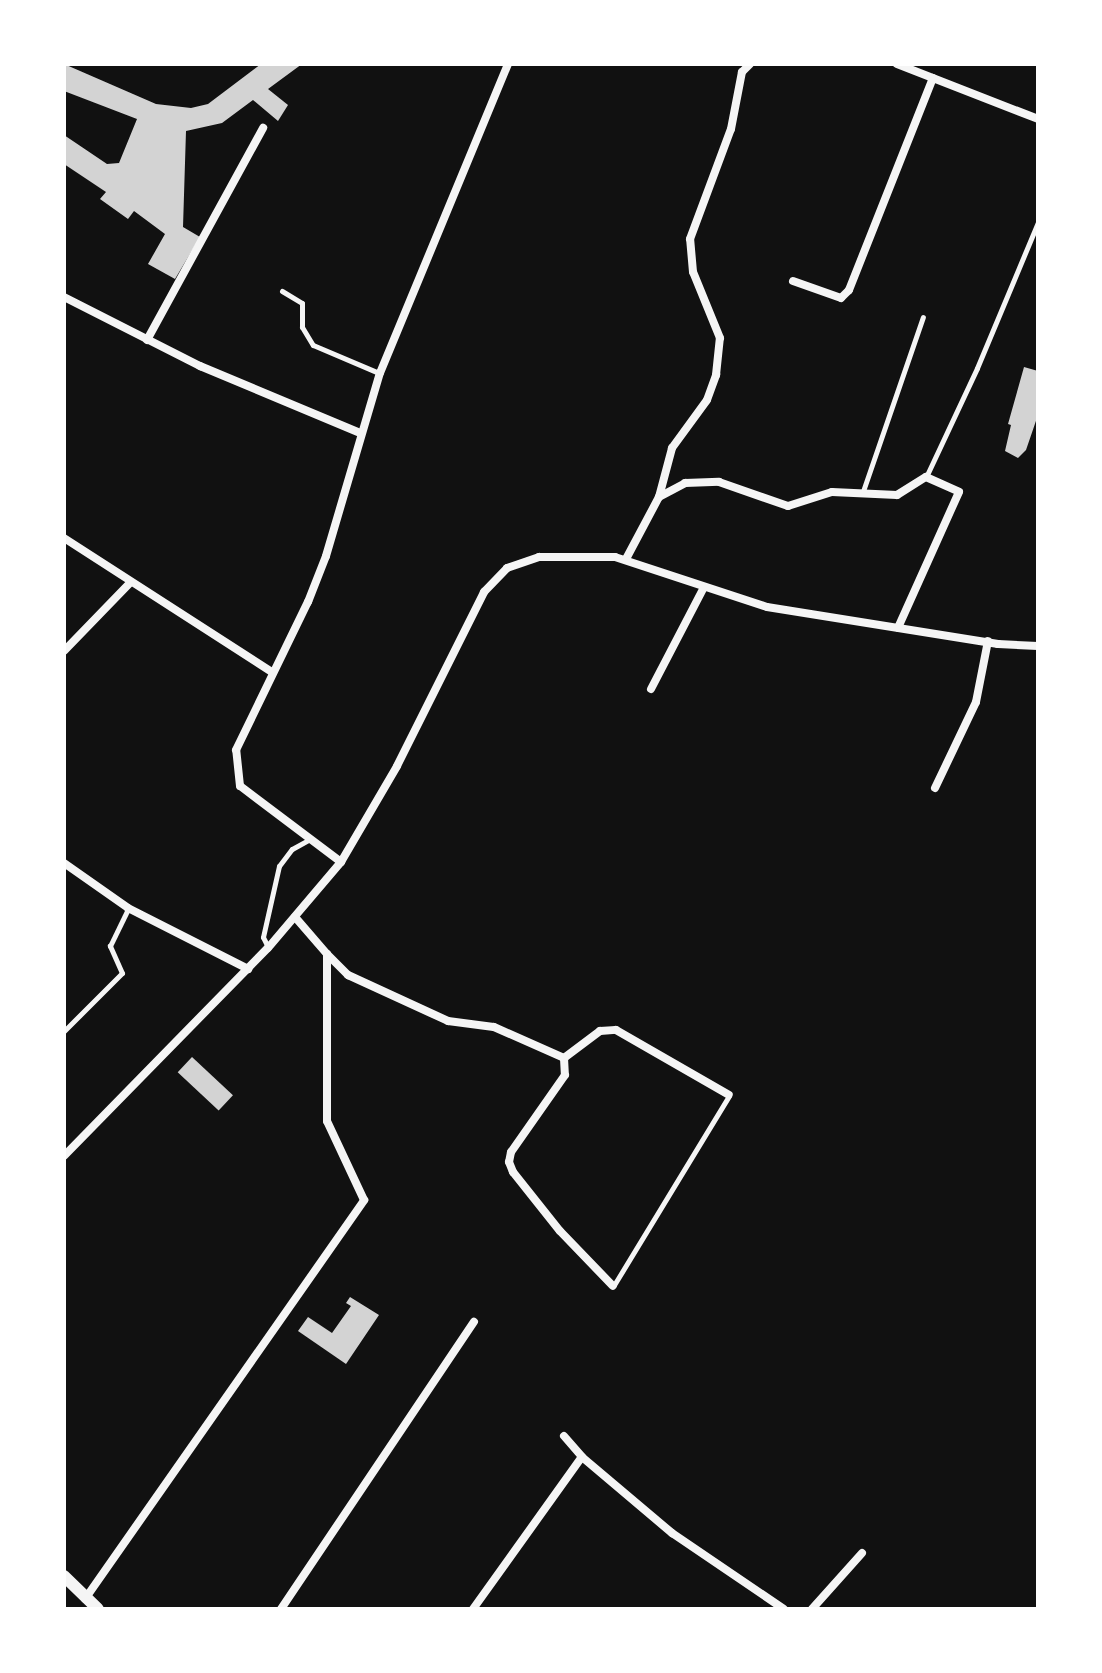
<!DOCTYPE html>
<style>
body{margin:0}
#map{position:relative;width:1102px;height:1673px;overflow:hidden;background:#111;font-family:"Roboto Serif",serif}
div>[style]{position:absolute}
.building>*{inset:0;background:#d3d3d3;transform-origin:0 0}
.service>*{height:5px;margin:-2.5px;padding:0 2.5px;transform-origin:2.5px;border-radius:2.5px;background:#f5f5f5}
.minor>*{height:8px;margin:-4px;padding:0 4px;transform-origin:4px;border-radius:4px;background:#f5f5f5}
.tertiary>*{height:12px;margin:-6px;padding:0 6px;transform-origin:6px;border-radius:6px;background:#f5f5f5}
span{translate:-50% -50%;white-space:nowrap;text-align:center;line-height:1.15;-webkit-text-stroke:8px #fff;paint-order:stroke}
.frame{position:absolute;inset:0;border:66px solid #fff;pointer-events:none}
</style>
<div id="map">
<div class="building">
<i style="clip-path:polygon(64px 64px,156px 104px,191px 108px,208px 104px,261px 64px,302px 64px,268px 89px,288px 105px,278px 121px,253px 100px,222px 123px,186px 131px,183px 227px,200px 237px,175px 279px,148px 264px,165px 234px,134px 211px,128px 219px,100px 199px,106px 192px,64px 164px,64px 135px,107px 164px,119px 163px,137px 119px,64px 91px)"></i>
<i style="clip-path:polygon(1024px 367px,1038px 371px,1038px 415px,1026px 450px,1018px 458px,1005px 451px,1011px 425px,1008px 424px)"></i>
<i style="left:192px;top:1057px;width:56px;height:21px;rotate:43deg"></i>
<i style="clip-path:polygon(350px 1297px,379px 1315px,346px 1364px,298px 1331px,308px 1317px,332px 1333px,351px 1306px,346px 1303px)"></i>
</div>
<div class="service">
<i style="left:282px;top:291px;width:23px;rotate:31deg"></i>
<i style="left:302px;top:303px;width:24px;rotate:90deg"></i>
<i style="left:302px;top:327px;width:21px;rotate:59deg"></i>
<i style="left:313px;top:345px;width:72px;rotate:23deg"></i>
<i style="left:926px;top:477px;width:120px;rotate:-64.9deg"></i>
<i style="left:977px;top:368px;width:158px;rotate:-67.3deg"></i>
<i style="left:862px;top:494px;width:187px;rotate:-71deg"></i>
<i style="left:268px;top:947px;width:11px;rotate:-117deg"></i>
<i style="left:263px;top:937px;width:73px;rotate:-77.3deg"></i>
<i style="left:279px;top:866px;width:21px;rotate:-53deg"></i>
<i style="left:292px;top:849px;width:21px;rotate:-29deg"></i>
<i style="left:64px;top:1031px;width:82px;rotate:-45deg"></i>
<i style="left:122px;top:973px;width:30px;rotate:-114deg"></i>
<i style="left:110px;top:946px;width:41px;rotate:-64.1deg"></i>
<i style="left:614px;top:1285px;width:221px;rotate:-58.7deg"></i>
</div>
<div class="minor">
<i style="left:897px;top:64px;width:151px;rotate:21.3deg"></i>
<i style="left:793px;top:281px;width:51px;rotate:19.5deg"></i>
<i style="left:841px;top:298px;width:11px;rotate:-45deg"></i>
<i style="left:849px;top:290px;width:228px;rotate:-68.4deg"></i>
<i style="left:64px;top:297px;width:153px;rotate:26.9deg"></i>
<i style="left:200px;top:366px;width:173px;rotate:22.7deg"></i>
<i style="left:147px;top:340px;width:242px;rotate:-61.3deg"></i>
<i style="left:659px;top:497px;width:51px;rotate:-75.1deg"></i>
<i style="left:672px;top:448px;width:59px;rotate:-53.9deg"></i>
<i style="left:707px;top:400px;width:27px;rotate:-70deg"></i>
<i style="left:716px;top:375px;width:37px;rotate:-84deg"></i>
<i style="left:720px;top:338px;width:71px;rotate:-112.2deg"></i>
<i style="left:693px;top:272px;width:33px;rotate:-95deg"></i>
<i style="left:690px;top:239px;width:117px;rotate:-69.6deg"></i>
<i style="left:731px;top:129px;width:58px;rotate:-79.1deg"></i>
<i style="left:742px;top:72px;width:11px;rotate:-45deg"></i>
<i style="left:64px;top:538px;width:247px;rotate:32.8deg"></i>
<i style="left:626px;top:559px;width:70px;rotate:-62deg"></i>
<i style="left:659px;top:497px;width:30px;rotate:-28deg"></i>
<i style="left:685px;top:483px;width:34px;rotate:-2deg"></i>
<i style="left:719px;top:482px;width:73px;rotate:19.2deg"></i>
<i style="left:788px;top:506px;width:46px;rotate:-17.7deg"></i>
<i style="left:832px;top:492px;width:65px;rotate:2.6deg"></i>
<i style="left:897px;top:495px;width:34px;rotate:-32deg"></i>
<i style="left:926px;top:477px;width:36px;rotate:24deg"></i>
<i style="left:959px;top:492px;width:149px;rotate:114.2deg"></i>
<i style="left:64px;top:651px;width:95px;rotate:-45.9deg"></i>
<i style="left:651px;top:689px;width:113px;rotate:-62.5deg"></i>
<i style="left:935px;top:788px;width:95px;rotate:-64.5deg"></i>
<i style="left:976px;top:702px;width:62px;rotate:-78.9deg"></i>
<i style="left:341px;top:862px;width:126px;rotate:-143deg"></i>
<i style="left:240px;top:786px;width:36px;rotate:-96deg"></i>
<i style="left:236px;top:750px;width:165px;rotate:-64.1deg"></i>
<i style="left:308px;top:602px;width:49px;rotate:-68.6deg"></i>
<i style="left:326px;top:556px;width:191px;rotate:-73.6deg"></i>
<i style="left:380px;top:373px;width:334px;rotate:-67.5deg"></i>
<i style="left:64px;top:863px;width:78px;rotate:35.1deg"></i>
<i style="left:128px;top:908px;width:135px;rotate:26.9deg"></i>
<i style="left:327px;top:954px;width:30px;rotate:45deg"></i>
<i style="left:348px;top:975px;width:110px;rotate:24.7deg"></i>
<i style="left:448px;top:1021px;width:46px;rotate:7.4deg"></i>
<i style="left:494px;top:1027px;width:77px;rotate:23.9deg"></i>
<i style="left:564px;top:1058px;width:45px;rotate:-36.9deg"></i>
<i style="left:600px;top:1031px;width:16px;rotate:-4deg"></i>
<i style="left:616px;top:1030px;width:130px;rotate:29.9deg"></i>
<i style="left:564px;top:1058px;width:17px;rotate:87deg"></i>
<i style="left:565px;top:1075px;width:94px;rotate:125deg"></i>
<i style="left:511px;top:1152px;width:10px;rotate:101deg"></i>
<i style="left:509px;top:1162px;width:11px;rotate:68deg"></i>
<i style="left:513px;top:1172px;width:75px;rotate:51.5deg"></i>
<i style="left:560px;top:1231px;width:76px;rotate:46.1deg"></i>
<i style="left:64px;top:1156px;width:291px;rotate:-45.6deg"></i>
<i style="left:268px;top:948px;width:113px;rotate:-49.7deg"></i>
<i style="left:341px;top:862px;width:111px;rotate:-59.7deg"></i>
<i style="left:397px;top:766px;width:195px;rotate:-63.4deg"></i>
<i style="left:484px;top:592px;width:33px;rotate:-46deg"></i>
<i style="left:507px;top:568px;width:34px;rotate:-19deg"></i>
<i style="left:539px;top:557px;width:76px"></i>
<i style="left:615px;top:557px;width:160px;rotate:18.2deg"></i>
<i style="left:767px;top:607px;width:234px;rotate:9.1deg"></i>
<i style="left:998px;top:644px;width:40px;rotate:2.9deg"></i>
<i style="left:564px;top:1436px;width:28px;rotate:49deg"></i>
<i style="left:582px;top:1457px;width:118px;rotate:40.2deg"></i>
<i style="left:672px;top:1533px;width:135px;rotate:34.2deg"></i>
<i style="left:85px;top:1599px;width:487px;rotate:-55deg"></i>
<i style="left:364px;top:1200px;width:87px;rotate:-115.1deg"></i>
<i style="left:327px;top:1121px;width:167px;rotate:-90deg"></i>
<i style="left:327px;top:954px;width:49px;rotate:-130.9deg"></i>
<i style="left:281px;top:1609px;width:346px;rotate:-56.1deg"></i>
<i style="left:473px;top:1609px;width:187px;rotate:-54.4deg"></i>
<i style="left:812px;top:1609px;width:75px;rotate:-48.2deg"></i>
</div>
<div class="tertiary">
<i style="left:64px;top:1576px;width:47px;rotate:44.1deg"></i>
</div>
<div class="frame"></div>
</div>
